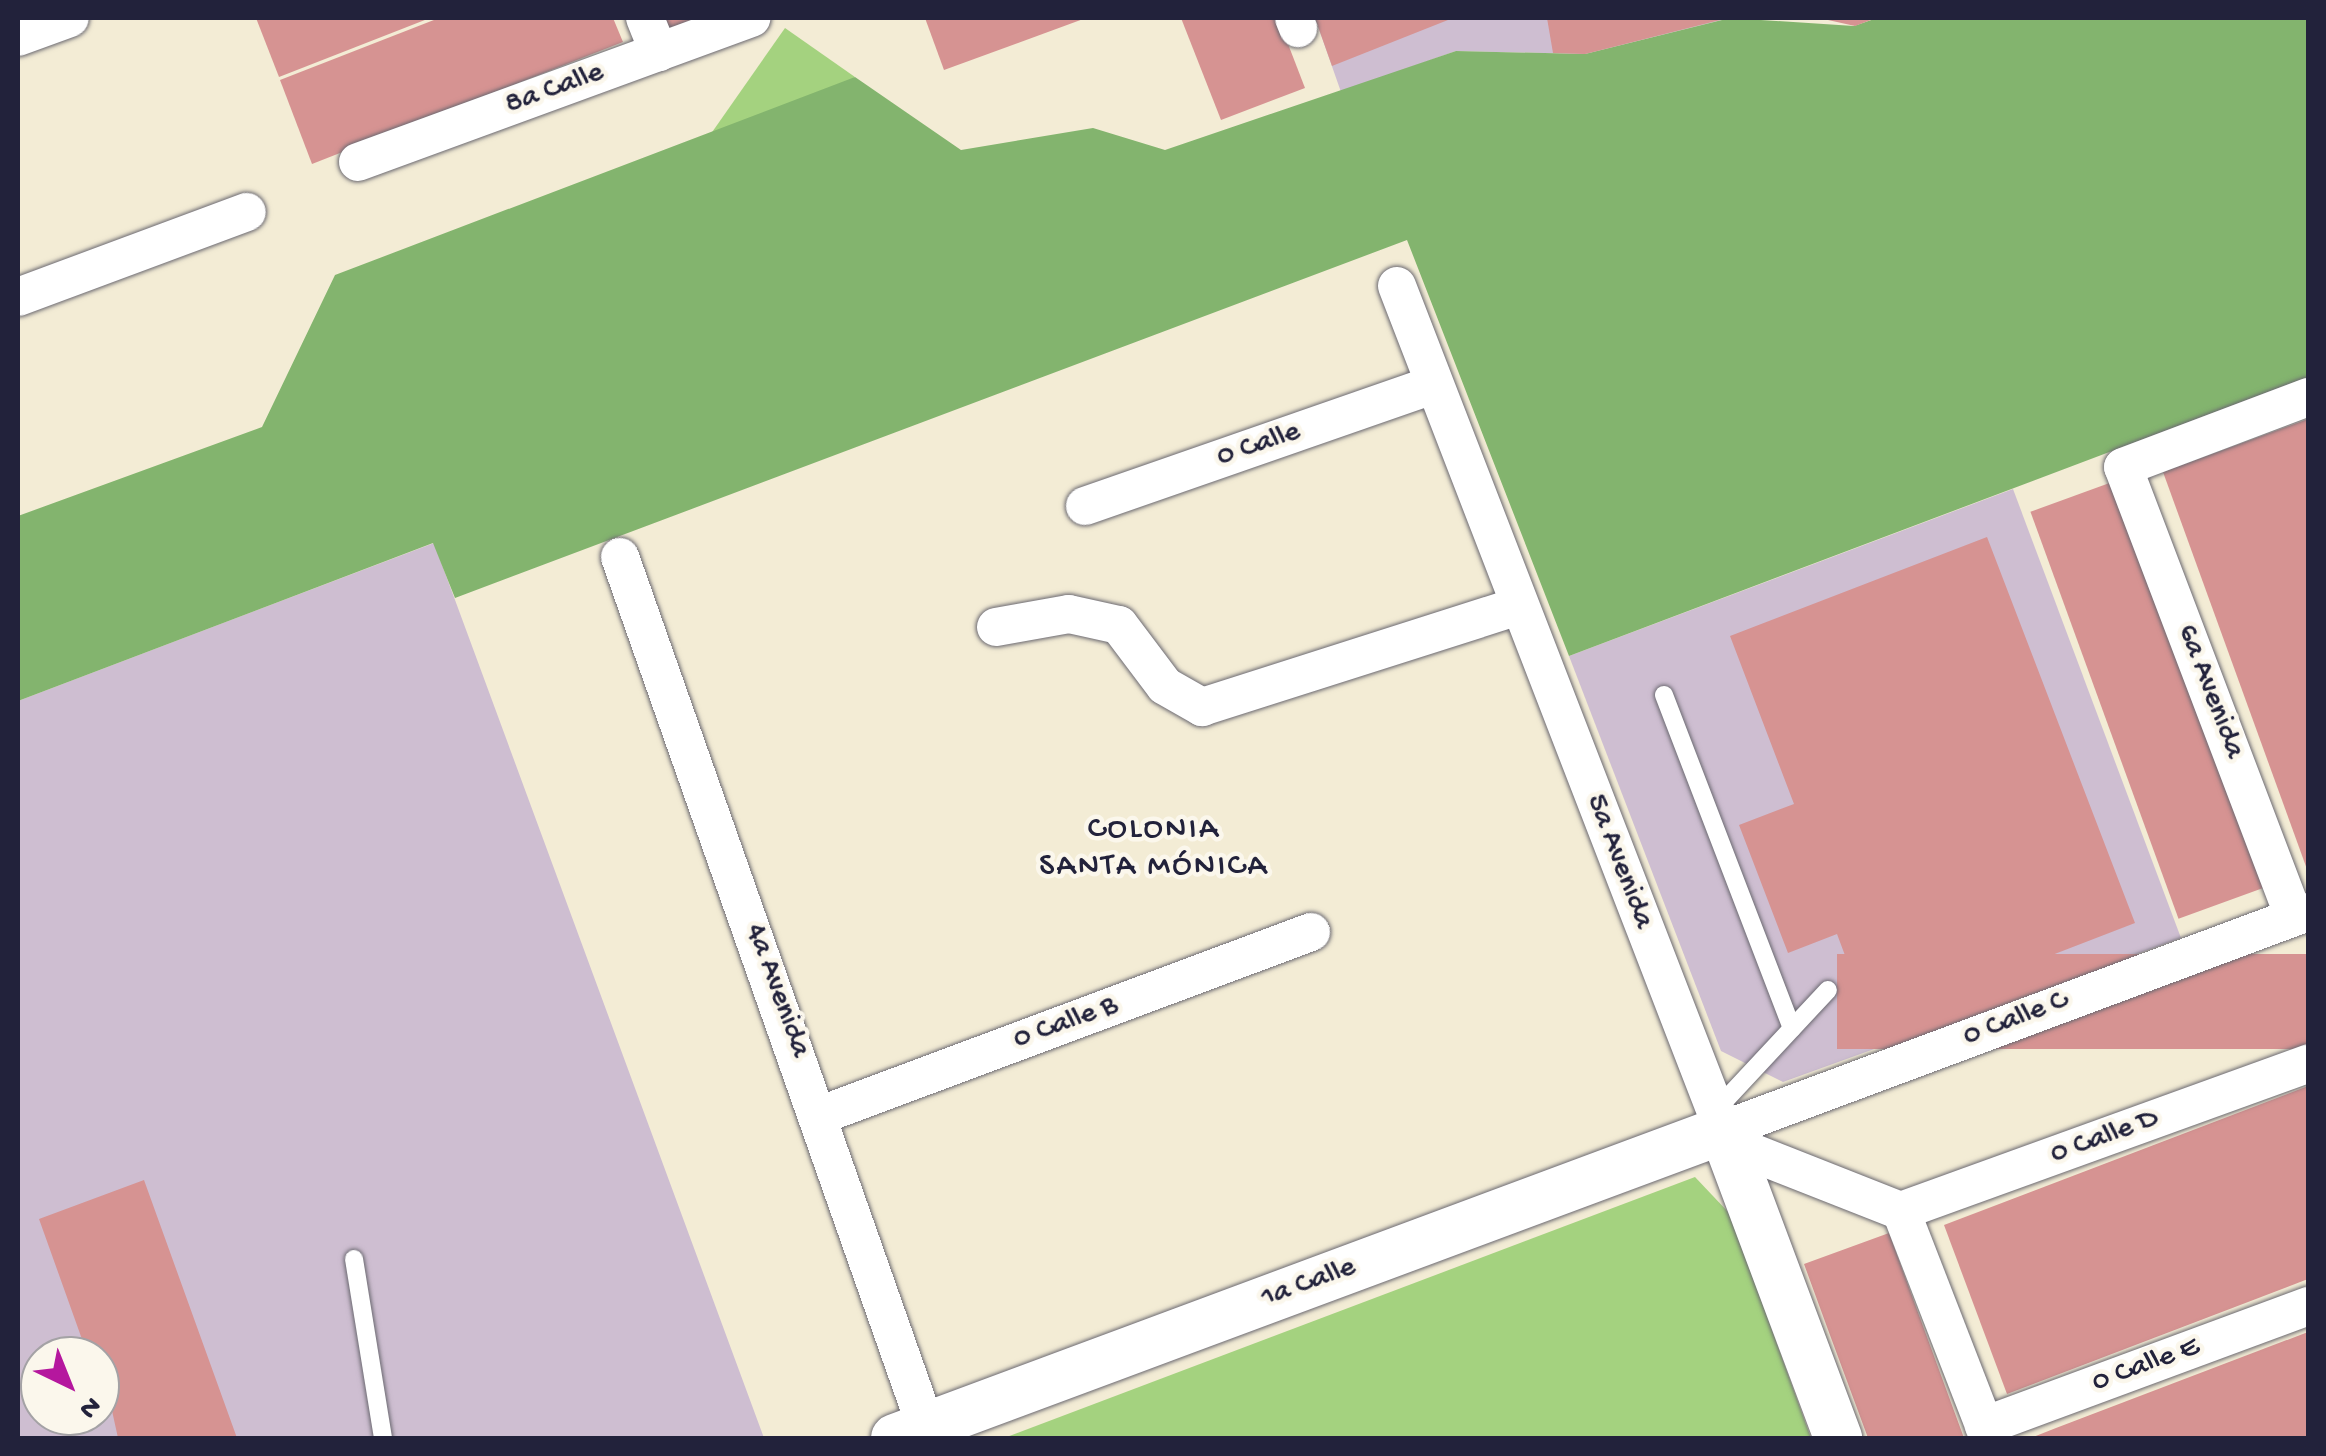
<!DOCTYPE html>
<meta charset="utf-8">
<style>
body{margin:0}
#map{position:relative;width:2326px;height:1456px;overflow:hidden;background:#f3ecd5;font-family:"Gochi Hand",sans-serif}
div>[style]{position:absolute}
.industrial>*{inset:0;background:#cebed1}
.green>*{inset:0;background:#a4d27f;transform-origin:0 0}
.forest>*{inset:0;background:#83b46e}
.building>*{inset:0;background:#d69392;transform-origin:0 0}
.roads{filter:drop-shadow(0 0 2px #6b6971) drop-shadow(0 0 2px #6b6971)}
.service>*{height:18px;margin:-9px;padding:0 9px;transform-origin:9px;border-radius:9px;background:#fff}
.minor>*{height:38px;margin:-19px;padding:0 19px;transform-origin:19px;border-radius:19px;background:#fff}
.tertiary>*{height:48px;margin:-24px;padding:0 24px;transform-origin:24px;border-radius:24px;background:#fff}
span{translate:-50% -50%;white-space:nowrap;text-align:center;line-height:1.15;-webkit-text-stroke:9px #fbf7ec;paint-order:stroke}
.street-label{font-size:30px;color:#22223b}
.neighbourhood-label{font-size:32px;color:#22223b;letter-spacing:2.5px}
.frame{position:absolute;inset:0;border:20px solid #22223b;pointer-events:none}
.north{position:absolute;left:20px;top:1336px;width:100px;height:100px;box-sizing:border-box;background:#fbf7ec;border:2px solid #a4a2a5;border-radius:50%;rotate:137deg;font-size:28px;font-weight:700;line-height:40px;text-align:center;color:#22223b}
.north::after{content:'';display:block;margin:auto;width:35px;height:45px;background:#b5179e;clip-path:polygon(50% 0,100% 100%,50% 72%,0 100%)}
</style>
<div id="map">
<div class="industrial">
<i style="clip-path:polygon(1315px 18px,1730px 18px,1585px 54px,1456px 51px,1341px 92px)"></i>
<i style="clip-path:polygon(2013px 489px,2181px 938px,1783px 1082px,1721px 1051px,1569px 656px)"></i>
<i style="clip-path:polygon(evenodd,434px 543px,764px 1438px,18px 1438px,18px 701px,434px 543px,40px 1356px,100px 1356px,100px 1416px,40px 1416px,40px 1356px)"></i>
</div>
<div class="green">
<i style="left:785px;top:28px;width:85px;height:508px;rotate:35deg"></i>
<i style="clip-path:polygon(1695px 1177px,1730px 1214px,1811px 1438px,1004px 1438px)"></i>
</div>
<div class="forest">
<i style="clip-path:polygon(1730px 18px,1854px 26px,1877px 18px,2308px 18px,2308px 377px,1569px 656px,1407px 240px,455px 598px,433px 543px,18px 701px,18px 516px,262px 427px,335px 275px,855px 77px,961px 150px,1093px 128px,1165px 150px,1456px 51px,1585px 54px)"></i>
</div>
<div class="building">
<i style="clip-path:polygon(256px 18px,430px 18px,279px 77px)"></i>
<i style="clip-path:polygon(439px 18px,613px 18px,623px 42px,312px 164px,280px 80px)"></i>
<i style="clip-path:polygon(663px 18px,705px 18px,668px 31px)"></i>
<i style="clip-path:polygon(925px 18px,1086px 18px,944px 70px)"></i>
<i style="clip-path:polygon(1181px 18px,1278px 18px,1305px 88px,1221px 120px)"></i>
<i style="clip-path:polygon(1315px 18px,1453px 18px,1332px 66px)"></i>
<i style="clip-path:polygon(1547px 18px,1724px 18px,1724px 19px,1585px 54px,1553px 53px)"></i>
<i style="clip-path:polygon(1819px 18px,1876px 18px,1855px 26px)"></i>
<i style="clip-path:polygon(2308px 419px,2308px 872px,2163px 472px)"></i>
<i style="left:2115px;top:481px;width:433px;height:90px;rotate:70deg"></i>
<i style="clip-path:polygon(1987px 537px,2135px 923px,1871px 1025px,1837px 934px,1788px 953px,1739px 825px,1794px 804px,1730px 636px)"></i>
<i style="left:2308px;top:954px;width:95px;height:471px;rotate:90deg"></i>
<i style="clip-path:polygon(2308px 1086px,2308px 1279px,2007px 1394px,1944px 1225px)"></i>
<i style="clip-path:polygon(144px 1180px,237px 1438px,118px 1438px,100px 1356px,88px 1356px,39px 1219px)"></i>
<i style="clip-path:polygon(1889px 1233px,1923px 1326px,1964px 1438px,1868px 1438px,1827px 1327px,1804px 1264px)"></i>
<i style="clip-path:polygon(2308px 1332px,2308px 1438px,2031px 1438px,2056px 1428px)"></i>
</div>
<div class="roads">
<div class="service">
<i style="left:1664px;top:695px;width:357px;rotate:69deg"></i>
<i style="left:1716px;top:1110px;width:164px;rotate:-47deg"></i>
<i style="left:354px;top:1259px;width:181px;rotate:80.8deg"></i>
</div>
<div class="minor">
<i style="left:645px;top:18px;width:37px;rotate:68deg"></i>
<i style="left:1294px;top:18px;width:11px;rotate:68deg"></i>
<i style="left:18px;top:37px;width:55px;rotate:-20.1deg"></i>
<i style="left:358px;top:162px;width:419px;rotate:-20.1deg"></i>
<i style="left:1397px;top:286px;width:905px;rotate:68.88deg"></i>
<i style="left:1723px;top:1130px;width:624px;rotate:-20.44deg"></i>
<i style="left:18px;top:297px;width:244px;rotate:-20.4deg"></i>
<i style="left:1085px;top:506px;width:368px;rotate:-19.2deg"></i>
<i style="left:620px;top:557px;width:922px;rotate:70.62deg"></i>
<i style="left:996px;top:627px;width:74px;rotate:-10.1deg"></i>
<i style="left:1069px;top:614px;width:51px;rotate:12.4deg"></i>
<i style="left:1119px;top:625px;width:76px;rotate:53deg"></i>
<i style="left:1165px;top:686px;width:43px;rotate:29.6deg"></i>
<i style="left:1202px;top:707px;width:333px;rotate:-17.7deg"></i>
<i style="left:2294px;top:917px;width:481px;rotate:-110.8deg"></i>
<i style="left:2123px;top:467px;width:198px;rotate:-20.7deg"></i>
<i style="left:821px;top:1115px;width:523px;rotate:-20.48deg"></i>
<i style="left:1728px;top:1143px;width:186px;rotate:21.5deg"></i>
<i style="left:1901px;top:1211px;width:243px;rotate:68.8deg"></i>
<i style="left:1901px;top:1211px;width:433px;rotate:-19.9deg"></i>
<i style="left:1984px;top:1426px;width:346px;rotate:-20.3deg"></i>
</div>
<div class="tertiary">
<i style="left:895px;top:1438px;width:883px;rotate:-20.4deg"></i>
<i style="left:1723px;top:1130px;width:329px;rotate:69.5deg"></i>
</div>
</div>
<div class="street-label">
<span style="left:555px;top:90px;rotate:-20deg">8a Calle</span>
<span style="left:1259px;top:446px;rotate:-19deg">0 Calle</span>
<span style="left:2209px;top:692px;rotate:69deg">6a Avenida</span>
<span style="left:1618px;top:862px;rotate:69deg">5a Avenida</span>
<span style="left:776px;top:991px;rotate:70deg">4a Avenida</span>
<span style="left:2016px;top:1020px;rotate:-21deg">0 Calle C</span>
<span style="left:1066px;top:1024px;rotate:-20deg">0 Calle B</span>
<span style="left:2105px;top:1138px;rotate:-20deg">0 Calle D</span>
<span style="left:1309px;top:1284px;rotate:-20deg">1a Calle</span>
<span style="left:2146px;top:1366px;rotate:-20deg">0 Calle E</span>
</div>
<div class="neighbourhood-label">
<span style="left:1154px;top:849px">COLONIA<br>SANTA MÓNICA</span>
</div>
<div class="frame"></div>
<div class="north">N</div>
</div>
